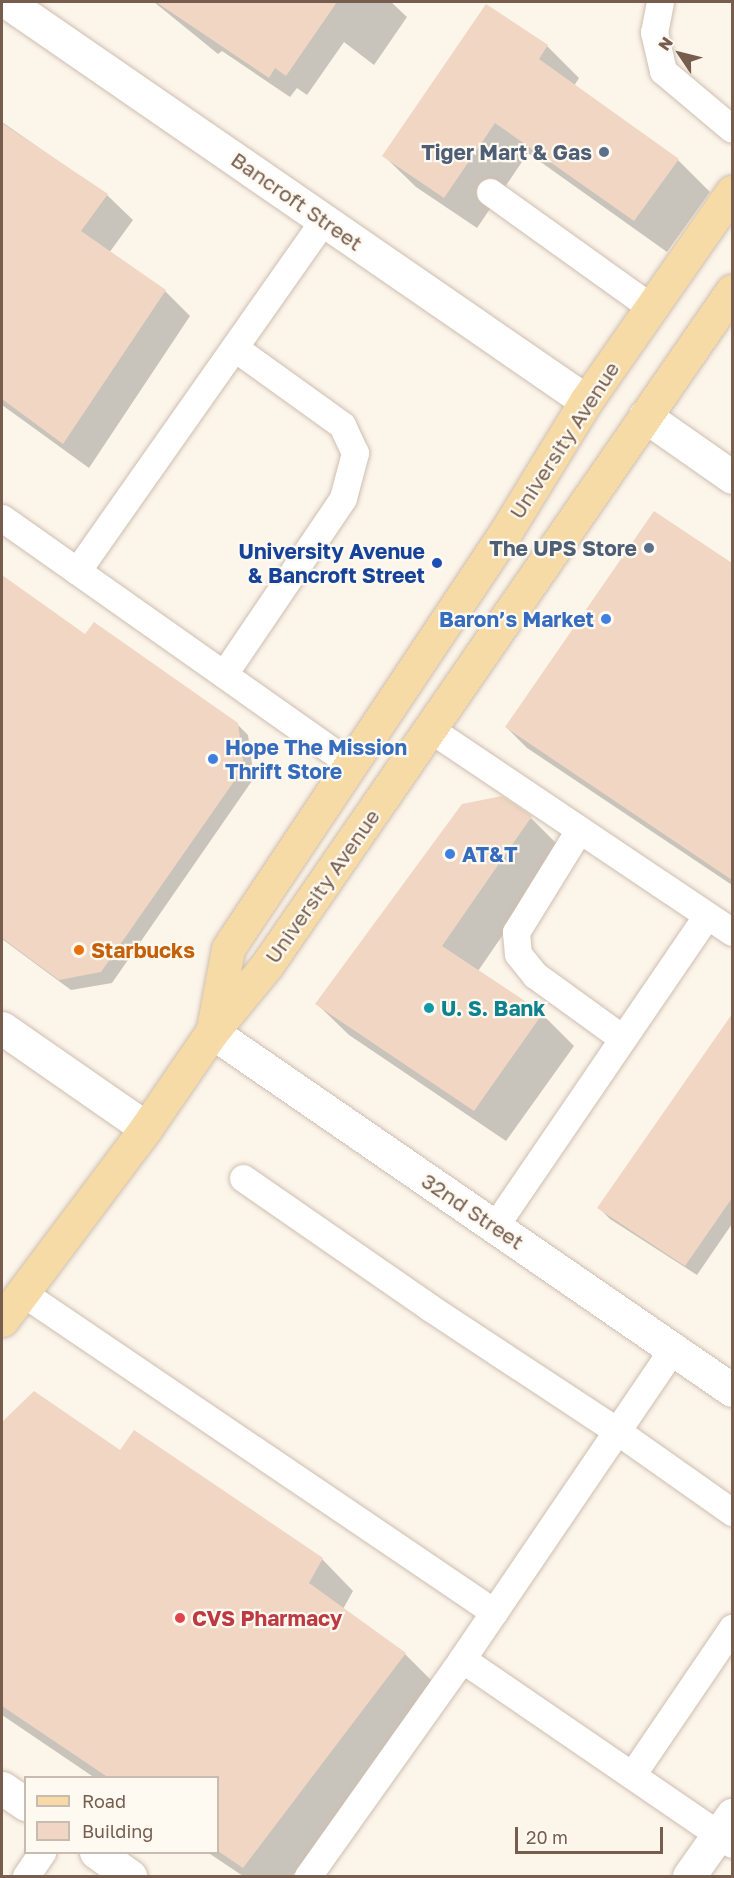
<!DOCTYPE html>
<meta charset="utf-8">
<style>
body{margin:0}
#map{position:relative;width:734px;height:1878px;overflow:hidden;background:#fcf5ea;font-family:"Golos Text",sans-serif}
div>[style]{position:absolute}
.shadow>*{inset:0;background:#0003}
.building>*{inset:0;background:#f0d6c3}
.roads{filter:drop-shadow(0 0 2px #cebeb0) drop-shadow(0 0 2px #cebeb0)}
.lane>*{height:27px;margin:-13.5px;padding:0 13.5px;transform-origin:13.5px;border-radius:13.5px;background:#fff}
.street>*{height:33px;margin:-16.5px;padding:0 16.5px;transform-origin:16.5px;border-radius:16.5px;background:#fff}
.secondary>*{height:33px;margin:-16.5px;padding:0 16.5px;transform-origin:16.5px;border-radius:16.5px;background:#fff}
.primary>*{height:33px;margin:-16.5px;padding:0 16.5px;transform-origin:16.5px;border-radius:16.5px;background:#f6dba7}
.dots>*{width:16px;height:16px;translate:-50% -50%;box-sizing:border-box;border:3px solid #fef9f1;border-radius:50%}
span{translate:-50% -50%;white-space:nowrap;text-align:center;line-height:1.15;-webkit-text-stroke:4.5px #fef9f1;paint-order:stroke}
.service-label{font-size:21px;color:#4e5e75;font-weight:700}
.right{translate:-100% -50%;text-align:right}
.street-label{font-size:21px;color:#765d4e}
.transit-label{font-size:21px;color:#164399;font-weight:700}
.shop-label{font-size:21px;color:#366cbe;font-weight:700}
.left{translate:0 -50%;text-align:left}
.food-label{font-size:21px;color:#c56008;font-weight:700}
.culture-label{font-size:21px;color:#0d838f;font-weight:700}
.health-label{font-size:21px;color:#be3a42;font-weight:700}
.frame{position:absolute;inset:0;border:3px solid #765d4e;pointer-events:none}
.legend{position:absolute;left:24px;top:1776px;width:195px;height:78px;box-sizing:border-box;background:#fef9f1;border:2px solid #c8bbb0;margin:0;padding:8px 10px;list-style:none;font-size:18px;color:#765d4e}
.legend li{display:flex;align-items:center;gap:12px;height:30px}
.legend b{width:30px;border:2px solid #c8bbb0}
.north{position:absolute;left:650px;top:24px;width:60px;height:60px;-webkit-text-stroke:4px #fef9f1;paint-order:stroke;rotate:305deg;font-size:16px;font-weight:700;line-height:24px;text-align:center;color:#765d4e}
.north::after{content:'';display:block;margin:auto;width:21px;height:27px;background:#765d4e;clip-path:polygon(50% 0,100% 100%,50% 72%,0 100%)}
.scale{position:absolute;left:515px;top:1827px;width:148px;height:27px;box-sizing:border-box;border:3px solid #765d4e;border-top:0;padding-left:8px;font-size:18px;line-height:21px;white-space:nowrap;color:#765d4e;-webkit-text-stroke:4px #fef9f1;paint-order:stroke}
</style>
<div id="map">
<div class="shadow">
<i style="clip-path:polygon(154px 2px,391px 2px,407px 17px,374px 65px,344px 42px,307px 95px,297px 88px,290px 97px,222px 51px,218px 54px)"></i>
<i style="clip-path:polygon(486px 6px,547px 46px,579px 78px,574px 86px,678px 160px,710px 192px,667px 252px,528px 153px,477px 228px,416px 187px,384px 156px)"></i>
<i style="clip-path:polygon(2px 122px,107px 195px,133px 220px,109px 253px,165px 291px,190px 316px,89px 468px,2px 405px,2px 252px,6px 246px,2px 243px)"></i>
<i style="clip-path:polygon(654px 513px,732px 564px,732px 885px,527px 748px,506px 727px)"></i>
<i style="clip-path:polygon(14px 586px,85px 636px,237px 724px,248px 735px,254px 778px,112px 983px,71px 990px,2px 939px,2px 890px,10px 877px,2px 871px,2px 604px)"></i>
<i style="clip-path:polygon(531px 818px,562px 849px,478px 971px,542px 1014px,574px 1046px,506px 1141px,349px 1035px,317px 1004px)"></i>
<i style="clip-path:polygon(728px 1023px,732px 1026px,732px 1224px,697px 1275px,610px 1219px,599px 1208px)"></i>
<i style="clip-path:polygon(34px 1393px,121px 1452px,322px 1559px,353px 1591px,343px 1609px,405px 1654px,437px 1686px,292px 1876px,243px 1876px,207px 1852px,218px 1852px,218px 1778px,95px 1778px,2px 1715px,2px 1424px)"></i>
</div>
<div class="building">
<i style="clip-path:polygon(156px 2px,337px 2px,286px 76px,275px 68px,269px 78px)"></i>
<i style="clip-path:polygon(486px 4px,548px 45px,539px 59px,679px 159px,634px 221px,495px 123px,444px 198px,382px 156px)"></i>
<i style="clip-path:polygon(2px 123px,108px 194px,81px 231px,166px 290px,63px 444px,2px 399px)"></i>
<i style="clip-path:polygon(654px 511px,732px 563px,732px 880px,505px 727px)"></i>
<i style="clip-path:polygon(2px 575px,85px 634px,94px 622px,238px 723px,244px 767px,101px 972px,59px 980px,2px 938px)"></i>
<i style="clip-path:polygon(502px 796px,532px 816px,442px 946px,543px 1013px,474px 1111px,315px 1004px,462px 804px)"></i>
<i style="clip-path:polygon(732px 1014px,732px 1198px,685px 1266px,597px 1208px)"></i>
<i style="clip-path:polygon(34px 1391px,120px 1450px,134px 1430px,323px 1558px,309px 1583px,406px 1653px,243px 1868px,218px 1851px,218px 1778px,109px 1778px,2px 1706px,2px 1422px)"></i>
</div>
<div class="roads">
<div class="lane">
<i style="left:660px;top:2px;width:31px;rotate:101deg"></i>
<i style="left:654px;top:32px;width:40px;rotate:77deg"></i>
<i style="left:663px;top:71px;width:90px;rotate:40deg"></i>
<i style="left:490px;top:192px;width:199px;rotate:35.6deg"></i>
<i style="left:2px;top:518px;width:427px;rotate:35.2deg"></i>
<i style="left:77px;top:571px;width:429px;rotate:-54.9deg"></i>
<i style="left:224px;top:674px;width:212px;rotate:-55.9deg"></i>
<i style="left:343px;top:498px;width:47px;rotate:-75.1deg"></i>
<i style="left:355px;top:453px;width:31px;rotate:-115deg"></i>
<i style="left:342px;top:425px;width:132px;rotate:-144.3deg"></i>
<i style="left:430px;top:729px;width:364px;rotate:33.9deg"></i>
<i style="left:579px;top:830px;width:120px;rotate:121.7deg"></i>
<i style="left:516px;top:932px;width:22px;rotate:85deg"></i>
<i style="left:518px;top:954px;width:27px;rotate:51deg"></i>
<i style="left:535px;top:975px;width:107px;rotate:35.9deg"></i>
<i style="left:243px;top:1178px;width:226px;rotate:34.7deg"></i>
<i style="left:429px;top:1307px;width:225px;rotate:33.4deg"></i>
<i style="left:617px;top:1431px;width:141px;rotate:35.2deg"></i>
<i style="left:495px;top:1226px;width:376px;rotate:-55.7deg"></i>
<i style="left:23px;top:1293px;width:569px;rotate:34.11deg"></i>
<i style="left:462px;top:1659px;width:327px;rotate:34.4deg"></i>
<i style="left:632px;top:1775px;width:178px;rotate:-55.8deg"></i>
<i style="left:26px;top:1876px;width:29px;rotate:-56deg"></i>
<i style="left:308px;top:1876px;width:266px;rotate:-54.6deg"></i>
<i style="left:462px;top:1659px;width:375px;rotate:-55.8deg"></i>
</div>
<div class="street">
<i style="left:7px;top:2px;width:703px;rotate:34.57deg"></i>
<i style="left:645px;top:416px;width:106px;rotate:35deg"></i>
<i style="left:2px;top:1028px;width:175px;rotate:34.8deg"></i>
<i style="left:212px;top:1032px;width:631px;rotate:34.55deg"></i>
<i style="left:2px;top:1788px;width:29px;rotate:34deg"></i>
<i style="left:96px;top:1852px;width:42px;rotate:35.2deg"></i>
</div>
<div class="secondary">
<i style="left:689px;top:1876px;width:75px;rotate:-54.8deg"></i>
</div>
<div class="primary">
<i style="left:213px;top:1029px;width:81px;rotate:-79.4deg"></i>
<i style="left:228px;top:949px;width:9px;rotate:-58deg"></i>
<i style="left:233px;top:941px;width:490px;rotate:-56.3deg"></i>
<i style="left:505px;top:533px;width:155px;rotate:-58.5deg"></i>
<i style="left:586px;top:401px;width:255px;rotate:-55.1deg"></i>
<i style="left:2px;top:1320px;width:240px;rotate:-53.1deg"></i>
<i style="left:146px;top:1128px;width:116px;rotate:-55.5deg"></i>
<i style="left:212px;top:1032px;width:87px;rotate:-50.6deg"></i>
<i style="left:267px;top:965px;width:819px;rotate:-55.4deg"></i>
</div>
</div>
<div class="dots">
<i style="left:604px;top:152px;background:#5c6f8a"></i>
<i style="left:649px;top:548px;background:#5c6f8a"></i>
<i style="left:437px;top:563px;background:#1a4fb4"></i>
<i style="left:606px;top:619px;background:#3f7fe0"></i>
<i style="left:213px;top:759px;background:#3f7fe0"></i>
<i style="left:450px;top:854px;background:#3f7fe0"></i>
<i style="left:79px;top:950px;background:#e8710a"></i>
<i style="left:429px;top:1008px;background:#0f9aa8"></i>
<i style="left:180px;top:1618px;background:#e0444e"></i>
</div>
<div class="service-label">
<span class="right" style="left:592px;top:152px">Tiger Mart &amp; Gas</span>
<span class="right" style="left:637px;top:548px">The UPS Store</span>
</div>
<div class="street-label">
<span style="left:297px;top:201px;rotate:35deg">Bancroft Street</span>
<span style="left:564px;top:440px;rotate:-57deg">University Avenue</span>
<span style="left:322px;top:886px;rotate:-55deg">University Avenue</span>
<span style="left:473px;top:1211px;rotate:34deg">32nd Street</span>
</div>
<div class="transit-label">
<span class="right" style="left:425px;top:563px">University Avenue<br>&amp; Bancroft Street</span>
</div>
<div class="shop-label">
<span class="right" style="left:594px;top:619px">Baron’s Market</span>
<span class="left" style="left:225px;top:759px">Hope The Mission<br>Thrift Store</span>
<span class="left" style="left:462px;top:854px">AT&amp;T</span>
</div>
<div class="food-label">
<span class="left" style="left:91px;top:950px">Starbucks</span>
</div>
<div class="culture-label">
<span class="left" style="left:441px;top:1008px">U. S. Bank</span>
</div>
<div class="health-label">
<span class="left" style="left:192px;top:1618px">CVS Pharmacy</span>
</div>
<div class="frame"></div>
<ul class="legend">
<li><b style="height:8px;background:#f6dba7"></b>Road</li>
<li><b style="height:16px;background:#f0d6c3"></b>Building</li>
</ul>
<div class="north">N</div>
<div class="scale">20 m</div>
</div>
